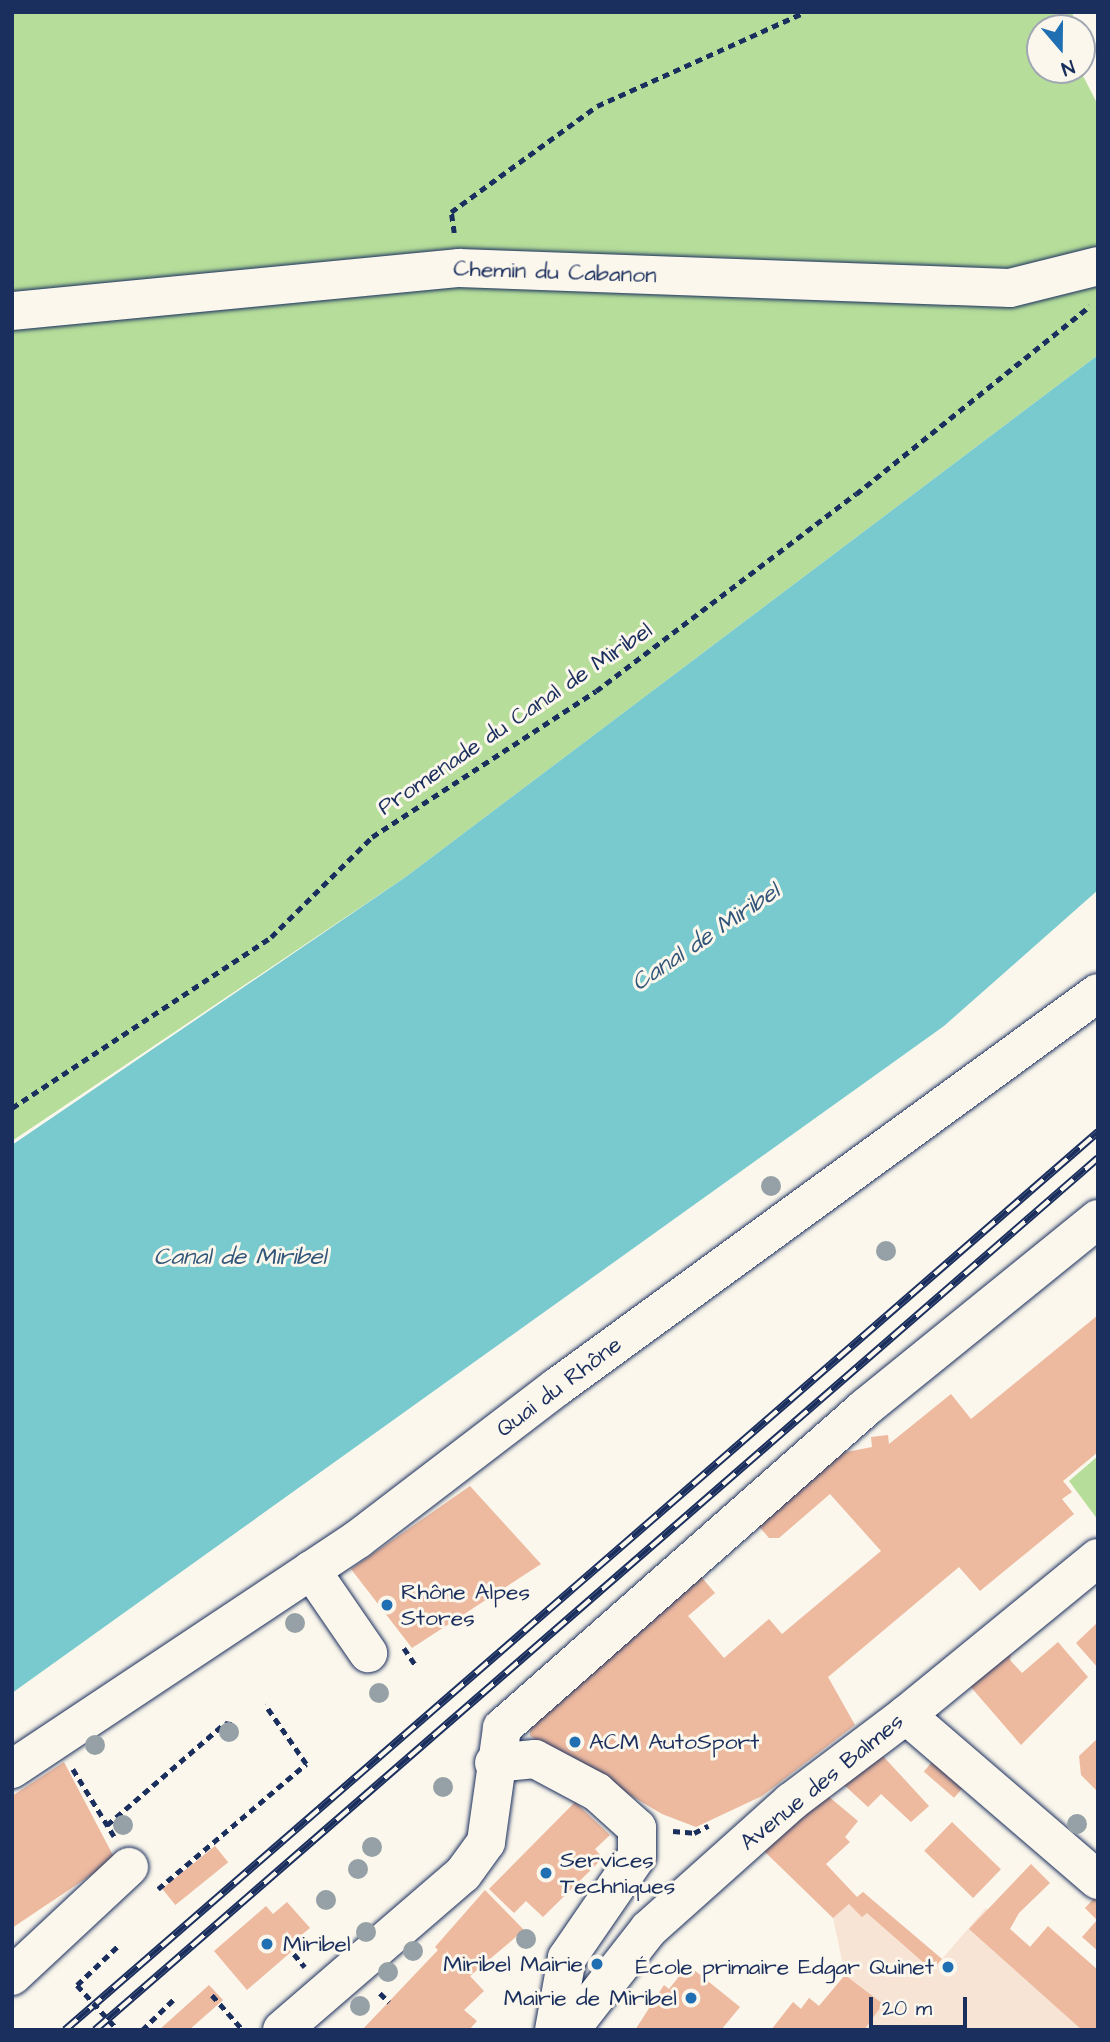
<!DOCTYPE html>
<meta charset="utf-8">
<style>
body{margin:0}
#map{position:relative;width:1110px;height:2042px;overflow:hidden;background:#fbf7ec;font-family:"Architects Daughter",sans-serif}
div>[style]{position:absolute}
.built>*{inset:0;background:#f7e4d5}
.green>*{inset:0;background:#b6de9a}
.water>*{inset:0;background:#78cacf}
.building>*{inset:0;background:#edb99f;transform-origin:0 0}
.path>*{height:4.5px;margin-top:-2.25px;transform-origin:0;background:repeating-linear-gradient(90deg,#1b2f5e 0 7px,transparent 0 12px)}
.roads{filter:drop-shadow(0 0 2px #1b2f5e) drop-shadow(0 0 2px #1b2f5e)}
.minor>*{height:38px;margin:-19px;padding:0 19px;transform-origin:19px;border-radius:19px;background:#fbf7ec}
.rail>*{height:8px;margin-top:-4px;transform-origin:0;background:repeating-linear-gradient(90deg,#fbf7ec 0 16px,#1b2f5e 0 32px);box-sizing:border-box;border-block:2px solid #1b2f5e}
.path-bridge>*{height:4.5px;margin-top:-2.25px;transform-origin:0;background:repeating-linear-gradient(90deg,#1b2f5e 0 7px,transparent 0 12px)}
.trees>*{width:20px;height:20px;margin:-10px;border-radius:50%;background:#95a1a6}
.dots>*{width:19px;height:19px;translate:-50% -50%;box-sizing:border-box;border:4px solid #fbf7ec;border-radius:50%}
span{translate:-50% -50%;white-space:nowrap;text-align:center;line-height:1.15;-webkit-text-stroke:6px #fbf7ec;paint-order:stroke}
.street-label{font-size:23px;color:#1b2f5e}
.poi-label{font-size:23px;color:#1b2f5e}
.left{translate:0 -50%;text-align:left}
.right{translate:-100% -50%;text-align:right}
.water-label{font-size:24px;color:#32567a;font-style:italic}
.frame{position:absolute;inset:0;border:14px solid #1b2f5e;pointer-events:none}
.north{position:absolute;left:1026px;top:14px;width:70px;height:70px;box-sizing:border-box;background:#fbf7ec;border:2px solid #a1a7b3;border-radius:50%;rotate:160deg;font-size:19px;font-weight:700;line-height:28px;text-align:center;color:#1b2f5e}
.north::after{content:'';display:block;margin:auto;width:24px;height:32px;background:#1f6fb2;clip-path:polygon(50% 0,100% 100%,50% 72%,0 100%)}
.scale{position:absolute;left:869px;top:1997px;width:98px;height:32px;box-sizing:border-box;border:4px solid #1b2f5e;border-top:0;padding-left:9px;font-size:21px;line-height:24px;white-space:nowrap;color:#1b2f5e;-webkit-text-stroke:5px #fbf7ec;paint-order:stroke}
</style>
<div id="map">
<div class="built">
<i style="clip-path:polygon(863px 1892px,942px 1959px,986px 1908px,1098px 2005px,1098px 2030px,784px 2030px,809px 1998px,819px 2006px,845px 1975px,833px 1918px)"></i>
</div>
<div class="green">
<i style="clip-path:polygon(12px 12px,1073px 12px,1073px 28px,1040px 28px,1040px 70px,1080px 70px,1098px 105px,1098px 355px,407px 876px,12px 1141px)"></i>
<i style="clip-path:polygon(1098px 1456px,1098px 1520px,1069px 1481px)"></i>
</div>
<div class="water">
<i style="clip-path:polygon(1098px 355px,1098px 890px,944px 1026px,12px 1693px,12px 1145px,407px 876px)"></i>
</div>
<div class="building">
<i style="clip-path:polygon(1098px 1315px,1098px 1452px,1063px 1481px,1072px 1492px,1062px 1499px,1074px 1514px,980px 1591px,959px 1567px,828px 1677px,855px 1725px,762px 1796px,696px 1827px,662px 1814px,530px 1736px,531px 1716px,698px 1573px,715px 1593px,688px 1616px,724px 1658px,769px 1619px,782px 1634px,881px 1551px,830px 1494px,779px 1538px,769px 1538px,756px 1523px,836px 1454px,872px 1447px,871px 1437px,888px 1435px,889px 1444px,951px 1394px,971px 1419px)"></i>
<i style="clip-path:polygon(470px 1486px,541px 1564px,412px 1648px,351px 1569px)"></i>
<i style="clip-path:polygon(1098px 1622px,1098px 1668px,1076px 1643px)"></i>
<i style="clip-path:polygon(1058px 1642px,1088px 1677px,1021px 1745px,970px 1686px,1011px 1653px,1010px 1660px,1022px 1673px)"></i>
<i style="clip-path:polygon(1098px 1738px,1098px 1792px,1081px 1775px,1079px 1756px)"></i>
<i style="clip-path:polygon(882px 1755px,929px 1806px,911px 1822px,881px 1794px,868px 1807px,843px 1784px)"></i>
<i style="left:933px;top:1761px;width:40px;height:14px;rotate:41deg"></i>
<i style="clip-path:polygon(64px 1762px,115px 1859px,12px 1928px,12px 1796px)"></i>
<i style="clip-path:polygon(828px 1796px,858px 1821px,845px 1837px,850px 1842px,826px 1864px,857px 1897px,863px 1892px,942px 1959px,932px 1970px,867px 1913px,862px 1917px,849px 1904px,833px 1918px,764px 1851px)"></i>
<i style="clip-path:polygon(575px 1802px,610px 1835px,595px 1849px,603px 1858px,543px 1917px,526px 1901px,514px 1913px,489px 1889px)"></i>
<i style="left:952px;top:1822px;width:68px;height:40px;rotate:44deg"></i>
<i style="left:215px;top:1846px;width:21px;height:68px;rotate:51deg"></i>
<i style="clip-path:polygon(1031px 1864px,1050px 1883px,1019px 1913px,1010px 1929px,1030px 1947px,1048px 1926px,1098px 1970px,1098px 2030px,1082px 2030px,969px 1929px)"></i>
<i style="clip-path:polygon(485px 1890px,524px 1930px,470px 1976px,484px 1991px,464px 2010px,477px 2021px,469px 2030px,362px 2030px,438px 1950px,435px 1947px)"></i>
<i style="clip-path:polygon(1095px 1897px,1098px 1899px,1098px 1951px,1082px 1937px,1097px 1920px,1085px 1908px)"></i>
<i style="clip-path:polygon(287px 1902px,310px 1928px,294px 1941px,298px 1946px,247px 1990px,214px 1951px,266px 1906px,273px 1914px)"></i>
<i style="clip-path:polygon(688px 1965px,740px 2007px,721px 2030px,635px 2030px,664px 1985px,669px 1989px)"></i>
<i style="clip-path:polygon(845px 1975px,883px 2004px,864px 2030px,771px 2030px,793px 2002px,801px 2009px,809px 1998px,819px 2006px)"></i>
<i style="clip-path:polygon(209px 1985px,223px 2000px,189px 2030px,159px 2030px)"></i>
</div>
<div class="path">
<i style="left:454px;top:233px;width:21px;rotate:-98deg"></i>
<i style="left:451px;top:212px;width:180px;rotate:-36deg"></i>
<i style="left:597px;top:106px;width:228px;rotate:-24.3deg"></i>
<i style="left:12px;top:1108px;width:310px;rotate:-33.4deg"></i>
<i style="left:271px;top:937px;width:142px;rotate:-44.7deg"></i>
<i style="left:372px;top:837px;width:267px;rotate:-33.1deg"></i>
<i style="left:596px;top:691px;width:326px;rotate:-37.2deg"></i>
<i style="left:856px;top:494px;width:300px;rotate:-38.8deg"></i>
<i style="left:404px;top:1648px;width:23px;rotate:56deg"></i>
<i style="left:73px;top:1769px;width:79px;rotate:58.5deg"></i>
<i style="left:107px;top:1825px;width:156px;rotate:-40.8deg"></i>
<i style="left:225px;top:1723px;width:11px;rotate:10deg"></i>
<i style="left:673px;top:1831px;width:21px;rotate:5deg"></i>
<i style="left:694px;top:1833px;width:16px;rotate:-27deg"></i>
<i style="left:158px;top:1889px;width:194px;rotate:-40.2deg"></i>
<i style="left:306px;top:1764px;width:72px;rotate:-124.8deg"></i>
<i style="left:294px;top:1954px;width:17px;rotate:50deg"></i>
<i style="left:77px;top:1985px;width:58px;rotate:-43.6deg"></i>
<i style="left:380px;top:1993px;width:13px;rotate:45deg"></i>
<i style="left:212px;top:1995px;width:47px;rotate:48.5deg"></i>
<i style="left:142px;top:2030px;width:46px;rotate:-44.1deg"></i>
</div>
<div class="roads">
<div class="minor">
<i style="left:12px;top:311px;width:449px;rotate:-5.5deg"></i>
<i style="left:459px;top:268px;width:551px;rotate:2.08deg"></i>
<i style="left:1010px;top:288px;width:91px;rotate:-14deg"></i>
<i style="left:311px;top:1570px;width:101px;rotate:55.5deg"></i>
<i style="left:906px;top:1715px;width:253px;rotate:40.7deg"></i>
<i style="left:494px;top:1763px;width:41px;rotate:-5.6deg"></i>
<i style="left:535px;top:1759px;width:70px;rotate:28deg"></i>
<i style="left:597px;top:1792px;width:54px;rotate:42deg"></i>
<i style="left:637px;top:1828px;width:28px;rotate:90deg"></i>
<i style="left:637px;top:1856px;width:124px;rotate:124.5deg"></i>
<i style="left:567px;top:1958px;width:73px;rotate:100.2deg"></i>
<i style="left:12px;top:1769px;width:415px;rotate:-33.6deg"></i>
<i style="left:358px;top:1539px;width:250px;rotate:-37.4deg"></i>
<i style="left:557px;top:1387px;width:669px;rotate:-36.07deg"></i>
<i style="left:12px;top:1976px;width:160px;rotate:-43deg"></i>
<i style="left:282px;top:2030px;width:239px;rotate:-40.8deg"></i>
<i style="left:463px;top:1874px;width:39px;rotate:-54deg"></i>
<i style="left:486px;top:1842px;width:115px;rotate:-82deg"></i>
<i style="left:502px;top:1728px;width:485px;rotate:-41.4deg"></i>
<i style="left:866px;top:1407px;width:299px;rotate:-39deg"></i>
<i style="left:570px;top:2030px;width:128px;rotate:-52deg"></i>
<i style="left:649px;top:1929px;width:191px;rotate:-41.8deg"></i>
<i style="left:791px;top:1802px;width:144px;rotate:-37.1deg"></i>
<i style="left:906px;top:1715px;width:248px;rotate:-39.3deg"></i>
</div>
</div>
<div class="rail">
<i style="left:65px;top:2030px;width:1369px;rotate:-41deg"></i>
<i style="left:95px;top:2030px;width:1329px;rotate:-41deg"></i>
</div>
<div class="path-bridge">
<i style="left:77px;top:1985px;width:61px;rotate:47.7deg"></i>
</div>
<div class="trees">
<i style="left:771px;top:1186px"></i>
<i style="left:886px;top:1251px"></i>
<i style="left:295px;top:1623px"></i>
<i style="left:379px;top:1693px"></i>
<i style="left:229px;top:1732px"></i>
<i style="left:95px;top:1745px"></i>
<i style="left:443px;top:1787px"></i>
<i style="left:1077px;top:1824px"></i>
<i style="left:123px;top:1825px"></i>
<i style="left:372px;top:1847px"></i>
<i style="left:358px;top:1869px"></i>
<i style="left:326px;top:1900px"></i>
<i style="left:366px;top:1932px"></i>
<i style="left:526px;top:1939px"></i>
<i style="left:413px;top:1951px"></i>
<i style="left:388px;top:1972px"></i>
<i style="left:360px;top:2006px"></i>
</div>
<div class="dots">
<i style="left:387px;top:1605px;background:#1f6fb2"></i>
<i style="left:575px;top:1742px;background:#1f6fb2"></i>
<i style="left:546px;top:1873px;background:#1f6fb2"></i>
<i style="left:267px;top:1944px;background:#1f6fb2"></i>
<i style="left:597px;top:1964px;background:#1f6fb2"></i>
<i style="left:948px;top:1967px;background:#1f6fb2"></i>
<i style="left:691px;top:1998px;background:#1f6fb2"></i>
</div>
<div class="street-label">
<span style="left:555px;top:272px;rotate:2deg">Chemin du Cabanon</span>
<span style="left:515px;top:719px;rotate:-34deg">Promenade du Canal de Miribel</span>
<span style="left:559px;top:1387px;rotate:-37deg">Quai du Rhône</span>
<span style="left:822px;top:1782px;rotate:-39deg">Avenue des Balmes</span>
</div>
<div class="poi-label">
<span class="left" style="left:401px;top:1605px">Rhône Alpes<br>Stores</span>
<span class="left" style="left:589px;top:1742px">ACM AutoSport</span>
<span class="left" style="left:560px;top:1873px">Services<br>Techniques</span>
<span class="left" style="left:283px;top:1944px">Miribel</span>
<span class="right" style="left:583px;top:1964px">Miribel Mairie</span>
<span class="right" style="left:934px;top:1967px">École primaire Edgar Quinet</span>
<span class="right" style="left:677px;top:1998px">Mairie de Miribel</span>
</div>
<div class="water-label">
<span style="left:706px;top:938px;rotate:-34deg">Canal de Miribel</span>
<span style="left:240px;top:1258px">Canal de Miribel</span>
</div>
<div class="frame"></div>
<div class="north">N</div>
<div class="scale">20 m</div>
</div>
